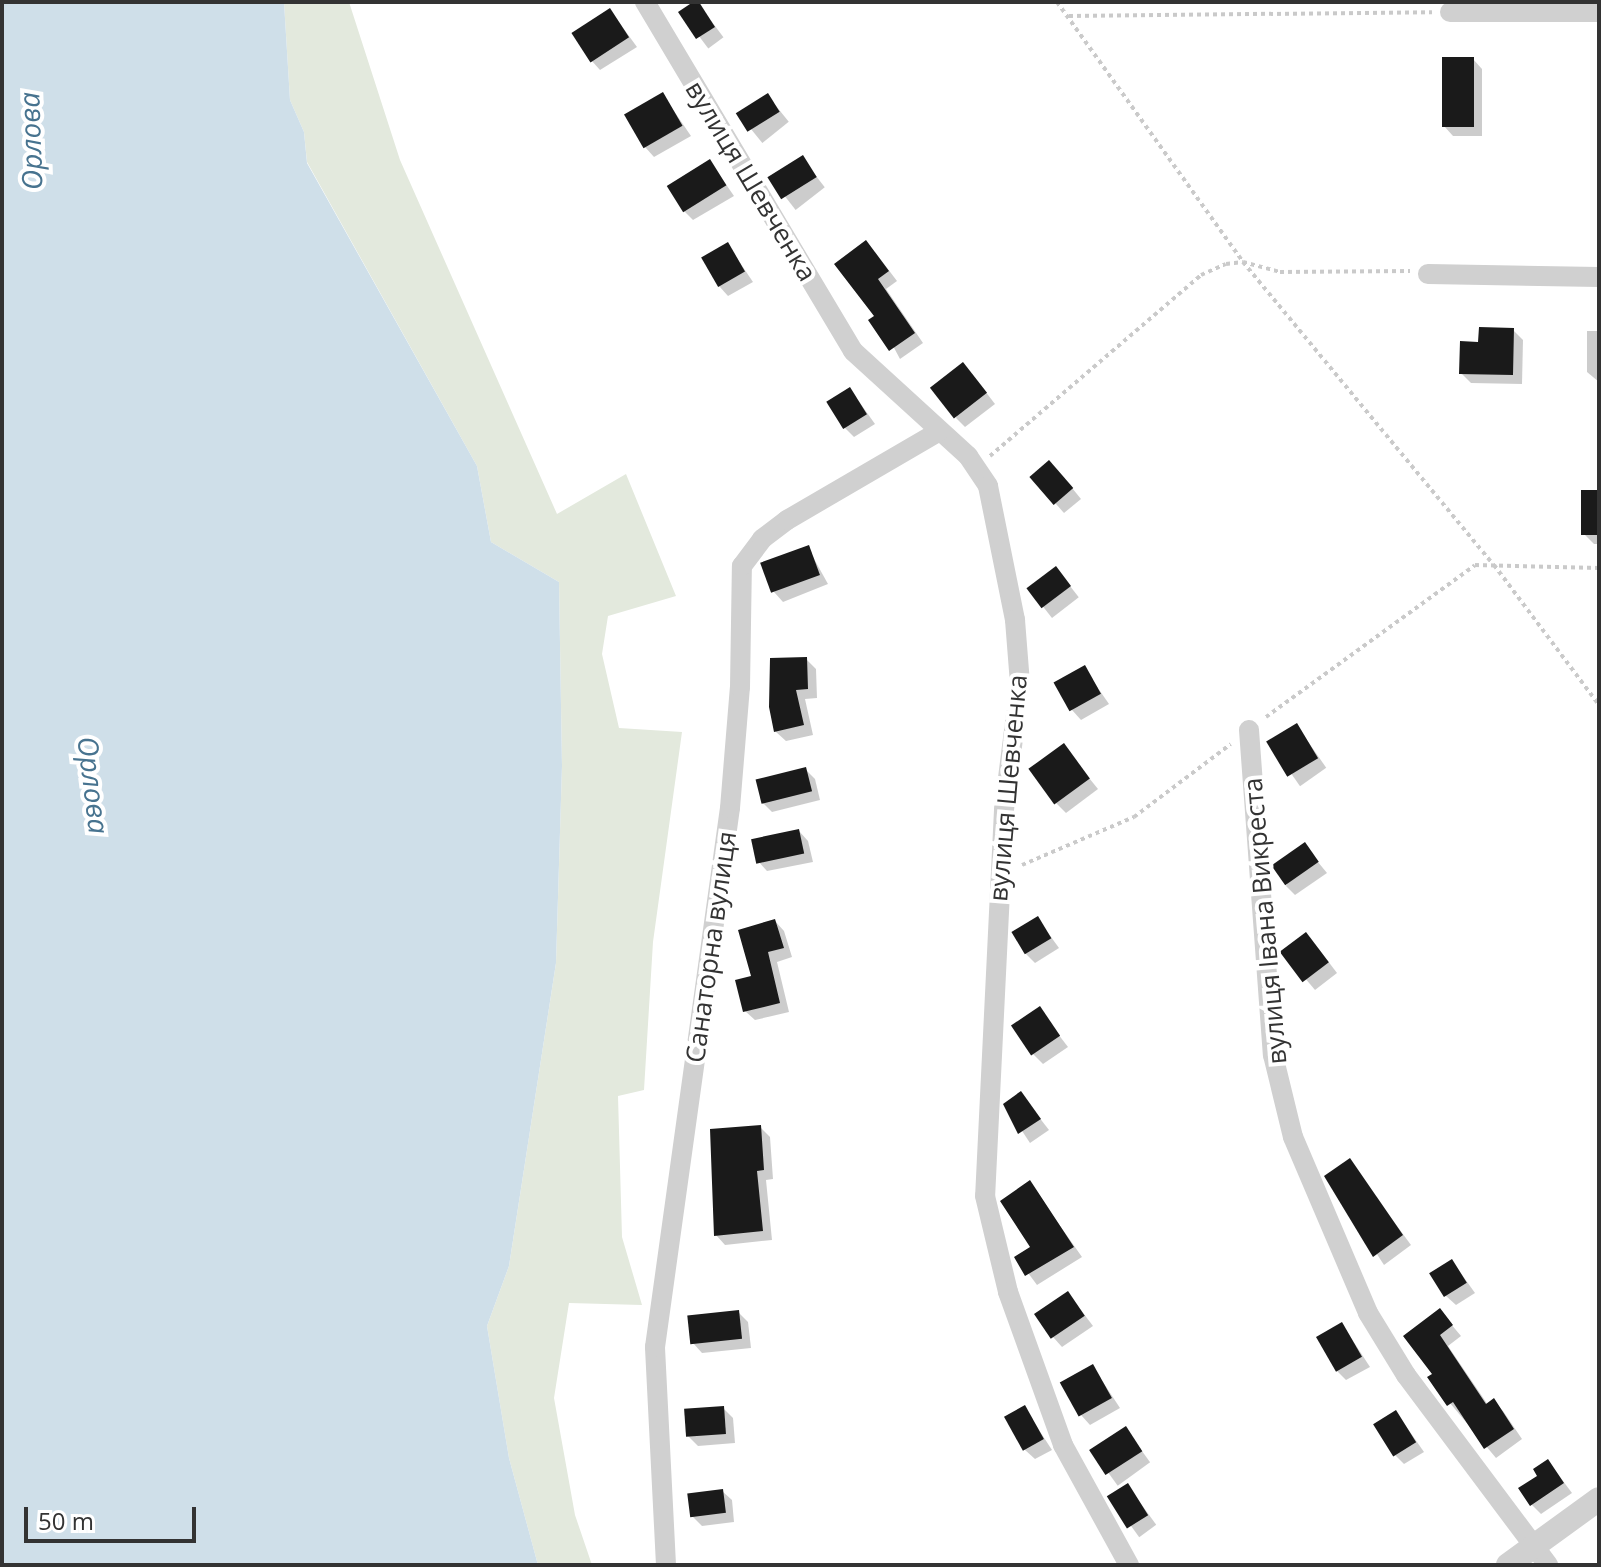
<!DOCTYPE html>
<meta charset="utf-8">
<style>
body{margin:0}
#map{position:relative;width:1601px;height:1567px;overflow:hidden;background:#fff;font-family:"Open Sans",sans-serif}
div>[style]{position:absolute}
.green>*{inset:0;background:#e3e9dd}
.water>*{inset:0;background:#cfdfe9}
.shadow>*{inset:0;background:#0003;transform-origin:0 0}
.building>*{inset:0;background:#1a1a1a;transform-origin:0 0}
.path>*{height:4px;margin-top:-2px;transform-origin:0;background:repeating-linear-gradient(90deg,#cacaca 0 4px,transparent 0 8px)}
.minor>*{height:20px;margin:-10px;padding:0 10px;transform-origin:10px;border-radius:10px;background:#d0d0d0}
.tertiary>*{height:24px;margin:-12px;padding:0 12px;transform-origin:12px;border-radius:12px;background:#d0d0d0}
span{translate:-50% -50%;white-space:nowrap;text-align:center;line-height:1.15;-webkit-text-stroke:8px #fff;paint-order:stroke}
.street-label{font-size:26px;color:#333}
.water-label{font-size:28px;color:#47738f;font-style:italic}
.frame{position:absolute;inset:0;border:4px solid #333;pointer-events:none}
.scale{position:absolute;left:24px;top:1507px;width:172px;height:36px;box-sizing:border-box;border:4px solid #333;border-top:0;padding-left:10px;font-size:24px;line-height:28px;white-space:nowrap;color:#333;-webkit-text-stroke:6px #fff;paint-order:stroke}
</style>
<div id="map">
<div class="green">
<i style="clip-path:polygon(284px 2px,349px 2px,400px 160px,557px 514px,626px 474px,676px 596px,608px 616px,602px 654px,619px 728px,682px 732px,653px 942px,644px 1090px,618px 1096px,622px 1237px,642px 1305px,569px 1303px,554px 1398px,575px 1515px,592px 1565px,538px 1565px,509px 1458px,487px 1326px,509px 1266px,556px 963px,562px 766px,559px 582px,491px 542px,477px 466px,307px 162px,304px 132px,290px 100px)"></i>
</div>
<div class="water">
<i style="clip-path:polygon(2px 2px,284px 2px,290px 100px,304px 132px,307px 163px,477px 466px,491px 542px,559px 582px,562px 766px,556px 963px,509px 1266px,487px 1326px,509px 1458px,538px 1565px,2px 1565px)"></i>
</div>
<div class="shadow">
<i style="left:697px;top:2px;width:44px;height:19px;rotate:53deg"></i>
<i style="clip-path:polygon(610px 10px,637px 47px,600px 70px,591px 60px)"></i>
<i style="clip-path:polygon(1473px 59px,1482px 69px,1482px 136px,1453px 136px,1444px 126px)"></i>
<i style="clip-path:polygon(663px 95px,691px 136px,654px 157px,645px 147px)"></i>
<i style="left:768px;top:96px;width:33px;height:34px;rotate:51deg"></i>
<i style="left:802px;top:158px;width:37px;height:37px;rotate:52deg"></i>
<i style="clip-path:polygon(710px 161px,734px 196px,693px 220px,683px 210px)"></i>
<i style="clip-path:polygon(728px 245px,753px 282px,728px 296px,719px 286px)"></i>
<i style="clip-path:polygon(875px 252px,897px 281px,886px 289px,923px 343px,900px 359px,877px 316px)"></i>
<i style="clip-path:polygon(1513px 330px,1523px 340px,1522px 384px,1471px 383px,1461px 373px,1480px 344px)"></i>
<i style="clip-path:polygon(1587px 331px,1599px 331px,1599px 382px,1587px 372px)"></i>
<i style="clip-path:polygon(972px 374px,995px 404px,965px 427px,956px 418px)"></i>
<i style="clip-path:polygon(850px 389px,875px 424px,854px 437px,844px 427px)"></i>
<i style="clip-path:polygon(1059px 472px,1081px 499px,1064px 513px,1032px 477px)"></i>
<i style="clip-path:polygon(1599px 492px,1599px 544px,1594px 544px,1584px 534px)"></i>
<i style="clip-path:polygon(808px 548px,828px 584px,783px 602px,774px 592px)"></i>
<i style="left:1056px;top:568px;width:37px;height:34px;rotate:52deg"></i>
<i style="clip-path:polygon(806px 659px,816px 669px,817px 698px,805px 699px,813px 735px,786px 741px,776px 732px,772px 660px)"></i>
<i style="clip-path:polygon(1084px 668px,1109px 704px,1081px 720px,1072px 710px)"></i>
<i style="left:1297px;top:726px;width:51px;height:32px;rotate:55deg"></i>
<i style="clip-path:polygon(1063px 746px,1098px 789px,1066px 813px,1056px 803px)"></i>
<i style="clip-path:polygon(805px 769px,815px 779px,820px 800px,772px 812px,762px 802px)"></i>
<i style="clip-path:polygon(799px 831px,808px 841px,813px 862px,767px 871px,758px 861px)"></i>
<i style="clip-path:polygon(1304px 845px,1327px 873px,1295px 895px,1286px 886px)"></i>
<i style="clip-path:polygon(1038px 919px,1059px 948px,1035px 963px,1025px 953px)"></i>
<i style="clip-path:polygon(775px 921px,784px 931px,792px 957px,777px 962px,789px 1012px,755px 1020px,745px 1011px)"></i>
<i style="clip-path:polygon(1315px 944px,1337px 973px,1315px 990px,1283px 952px)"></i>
<i style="clip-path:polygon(1039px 1009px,1068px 1047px,1043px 1064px,1033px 1054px)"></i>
<i style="clip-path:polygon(1021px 1094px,1049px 1130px,1030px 1143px,1005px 1105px)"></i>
<i style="clip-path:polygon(760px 1127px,770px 1137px,773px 1179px,766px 1180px,772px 1240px,725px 1245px,716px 1235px,713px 1205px,718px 1204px)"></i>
<i style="clip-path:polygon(1349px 1161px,1411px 1245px,1384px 1265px,1326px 1176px)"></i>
<i style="clip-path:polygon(1030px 1183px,1082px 1257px,1037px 1285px,1017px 1258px,1033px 1248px)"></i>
<i style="clip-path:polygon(1452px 1261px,1475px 1293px,1456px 1305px,1446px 1296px)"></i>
<i style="clip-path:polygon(1068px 1293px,1093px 1326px,1062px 1347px,1053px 1337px)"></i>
<i style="clip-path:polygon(1440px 1311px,1461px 1336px,1448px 1346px,1488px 1405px,1493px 1401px,1503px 1411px,1522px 1439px,1496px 1458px,1429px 1378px,1435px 1374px)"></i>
<i style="clip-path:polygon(738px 1312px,748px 1322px,751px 1348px,702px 1353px,693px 1343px)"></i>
<i style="clip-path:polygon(1342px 1324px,1370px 1367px,1346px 1380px,1337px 1371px)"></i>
<i style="clip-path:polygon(1093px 1367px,1120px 1408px,1090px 1425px,1081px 1415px)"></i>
<i style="clip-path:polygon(1024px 1407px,1052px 1450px,1035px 1459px,1025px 1450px)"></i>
<i style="clip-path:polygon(723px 1408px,733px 1418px,735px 1443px,698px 1446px,688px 1436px)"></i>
<i style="clip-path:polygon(1396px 1412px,1424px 1452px,1404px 1464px,1395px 1455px)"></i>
<i style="left:1126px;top:1429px;width:41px;height:40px;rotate:54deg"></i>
<i style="clip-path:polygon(1548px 1461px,1572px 1493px,1541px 1514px,1531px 1504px)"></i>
<i style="left:1128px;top:1486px;width:48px;height:21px;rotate:54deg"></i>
<i style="clip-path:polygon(722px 1491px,732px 1500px,734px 1522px,702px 1526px,692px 1516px)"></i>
</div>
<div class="building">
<i style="clip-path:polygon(693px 2px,699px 2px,715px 27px,696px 39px,678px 12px)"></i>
<i style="left:610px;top:8px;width:35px;height:46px;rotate:57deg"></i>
<i style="left:1442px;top:57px;width:32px;height:70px"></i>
<i style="left:663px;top:92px;width:39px;height:45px;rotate:60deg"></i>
<i style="left:768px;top:93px;width:22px;height:38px;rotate:58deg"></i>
<i style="left:803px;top:155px;width:26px;height:42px;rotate:58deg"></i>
<i style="left:710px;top:159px;width:31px;height:51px;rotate:58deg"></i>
<i style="clip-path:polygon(866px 240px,889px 271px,878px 279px,915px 333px,889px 351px,868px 320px,874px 316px,834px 264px)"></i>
<i style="left:728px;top:242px;width:34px;height:31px;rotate:60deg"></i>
<i style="clip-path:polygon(1479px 327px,1514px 328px,1513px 375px,1459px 374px,1460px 341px,1478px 342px)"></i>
<i style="left:963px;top:362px;width:39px;height:42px;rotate:52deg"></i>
<i style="left:850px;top:387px;width:32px;height:28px;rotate:58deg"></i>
<i style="left:1049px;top:460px;width:37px;height:26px;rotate:49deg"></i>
<i style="left:1599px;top:490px;width:45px;height:18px;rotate:90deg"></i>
<i style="left:809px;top:545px;width:32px;height:52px;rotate:70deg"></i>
<i style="left:1056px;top:566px;width:25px;height:37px;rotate:53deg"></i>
<i style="clip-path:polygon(807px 657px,808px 689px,796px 690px,804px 725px,774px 732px,769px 707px,770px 658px)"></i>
<i style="left:1085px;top:665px;width:33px;height:36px;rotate:61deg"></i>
<i style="left:1297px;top:723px;width:41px;height:36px;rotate:59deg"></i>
<i style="left:1064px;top:743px;width:44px;height:44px;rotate:54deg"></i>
<i style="left:806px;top:767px;width:25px;height:52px;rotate:76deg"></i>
<i style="left:799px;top:829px;width:25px;height:49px;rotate:78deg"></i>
<i style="left:1305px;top:842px;width:24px;height:41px;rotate:55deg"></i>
<i style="left:1038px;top:916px;width:26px;height:31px;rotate:59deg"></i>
<i style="clip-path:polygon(775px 919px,784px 948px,768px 952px,780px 1003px,743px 1012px,735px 980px,751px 976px,738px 930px)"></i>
<i style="left:1306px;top:932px;width:38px;height:33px;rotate:53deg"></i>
<i style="left:1040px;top:1006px;width:36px;height:35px;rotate:56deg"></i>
<i style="clip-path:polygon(1021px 1091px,1041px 1119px,1018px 1134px,1003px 1104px)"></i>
<i style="clip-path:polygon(761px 1125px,764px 1170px,757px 1171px,763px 1231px,714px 1236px,710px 1129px)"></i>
<i style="clip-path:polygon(1350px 1158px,1403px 1235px,1373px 1257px,1324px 1176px)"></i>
<i style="clip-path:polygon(1030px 1180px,1074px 1247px,1025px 1276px,1014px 1257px,1030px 1247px,1000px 1201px)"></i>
<i style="left:1452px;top:1259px;width:28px;height:27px;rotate:58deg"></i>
<i style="left:1068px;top:1291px;width:30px;height:41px;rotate:56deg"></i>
<i style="clip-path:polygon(1440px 1308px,1453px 1325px,1440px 1335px,1486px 1404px,1494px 1398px,1514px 1429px,1484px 1449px,1453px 1402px,1447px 1406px,1427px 1377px,1432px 1374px,1403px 1336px)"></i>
<i style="left:739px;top:1310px;width:29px;height:52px;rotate:84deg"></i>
<i style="left:1342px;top:1322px;width:40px;height:30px;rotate:60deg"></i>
<i style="left:1093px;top:1364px;width:39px;height:38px;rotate:61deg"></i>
<i style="left:1025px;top:1405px;width:39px;height:24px;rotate:61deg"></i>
<i style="left:724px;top:1406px;width:28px;height:40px;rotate:86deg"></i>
<i style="left:1396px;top:1410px;width:38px;height:27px;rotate:58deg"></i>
<i style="left:1126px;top:1426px;width:30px;height:44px;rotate:57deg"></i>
<i style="clip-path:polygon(1548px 1459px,1564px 1483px,1530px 1506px,1518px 1488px,1537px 1476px,1533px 1469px)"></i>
<i style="left:1128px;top:1483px;width:38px;height:25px;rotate:58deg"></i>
<i style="left:723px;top:1489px;width:24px;height:36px;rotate:83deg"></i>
</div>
<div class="path">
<i style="left:1057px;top:2px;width:320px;rotate:54.4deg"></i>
<i style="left:1243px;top:262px;width:393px;rotate:50.4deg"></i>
<i style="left:1494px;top:565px;width:175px;rotate:53.1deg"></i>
<i style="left:1069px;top:16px;width:363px;rotate:-0.6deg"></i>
<i style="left:990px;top:456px;width:278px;rotate:-40.6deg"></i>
<i style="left:1201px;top:275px;width:27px;rotate:-24deg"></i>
<i style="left:1226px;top:264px;width:17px;rotate:-7deg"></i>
<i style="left:1243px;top:262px;width:38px;rotate:15deg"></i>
<i style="left:1280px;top:272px;width:130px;rotate:-0.4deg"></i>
<i style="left:1266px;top:717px;width:258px;rotate:-36deg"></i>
<i style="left:1475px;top:565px;width:124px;rotate:1.4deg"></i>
<i style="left:1022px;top:865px;width:122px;rotate:-23.2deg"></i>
<i style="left:1134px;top:817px;width:121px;rotate:-37deg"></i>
</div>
<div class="minor">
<i style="left:645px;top:2px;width:406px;rotate:59.2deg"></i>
<i style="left:853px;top:351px;width:156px;rotate:42.4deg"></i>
<i style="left:968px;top:456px;width:36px;rotate:56deg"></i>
<i style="left:988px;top:486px;width:137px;rotate:78.6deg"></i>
<i style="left:1015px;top:620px;width:63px;rotate:85.5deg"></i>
<i style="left:1020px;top:683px;width:128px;rotate:97.2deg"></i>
<i style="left:1004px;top:810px;width:386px;rotate:92.8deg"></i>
<i style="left:985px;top:1196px;width:99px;rotate:76.5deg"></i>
<i style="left:1008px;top:1292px;width:163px;rotate:70.2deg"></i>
<i style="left:1063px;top:1445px;width:137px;rotate:61.2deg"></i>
<i style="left:1450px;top:12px;width:149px"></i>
<i style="left:1428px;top:274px;width:171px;rotate:1deg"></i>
<i style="left:1249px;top:730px;width:326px;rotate:85.8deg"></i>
<i style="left:1273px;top:1055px;width:84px;rotate:76.3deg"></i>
<i style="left:1293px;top:1137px;width:191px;rotate:66.9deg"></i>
<i style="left:1368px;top:1313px;width:73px;rotate:58.5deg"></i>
<i style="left:1406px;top:1375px;width:237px;rotate:53.2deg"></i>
<i style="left:666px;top:1565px;width:218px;rotate:-92.9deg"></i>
<i style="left:655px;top:1347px;width:544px;rotate:-82.08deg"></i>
<i style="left:730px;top:808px;width:121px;rotate:-85.3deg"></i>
<i style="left:740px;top:687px;width:121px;rotate:-89.1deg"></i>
<i style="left:742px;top:566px;width:34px;rotate:-53deg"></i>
<i style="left:762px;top:539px;width:31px;rotate:-37deg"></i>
<i style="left:787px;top:520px;width:175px;rotate:-30.2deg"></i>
</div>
<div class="tertiary">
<i style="left:1508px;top:1565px;width:112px;rotate:-36deg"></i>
</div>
<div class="street-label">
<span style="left:751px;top:181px;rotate:59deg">вулиця Шевченка</span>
<span style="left:1008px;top:788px;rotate:-85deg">вулиця Шевченка</span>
<span style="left:1265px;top:921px;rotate:-95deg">вулиця Івана Викреста</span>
<span style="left:711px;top:947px;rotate:-82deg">Санаторна вулиця</span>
</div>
<div class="water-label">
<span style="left:30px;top:141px;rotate:-92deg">Орлова</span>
<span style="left:94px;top:785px;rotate:83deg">Орлова</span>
</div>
<div class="frame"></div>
<div class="scale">50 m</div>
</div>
